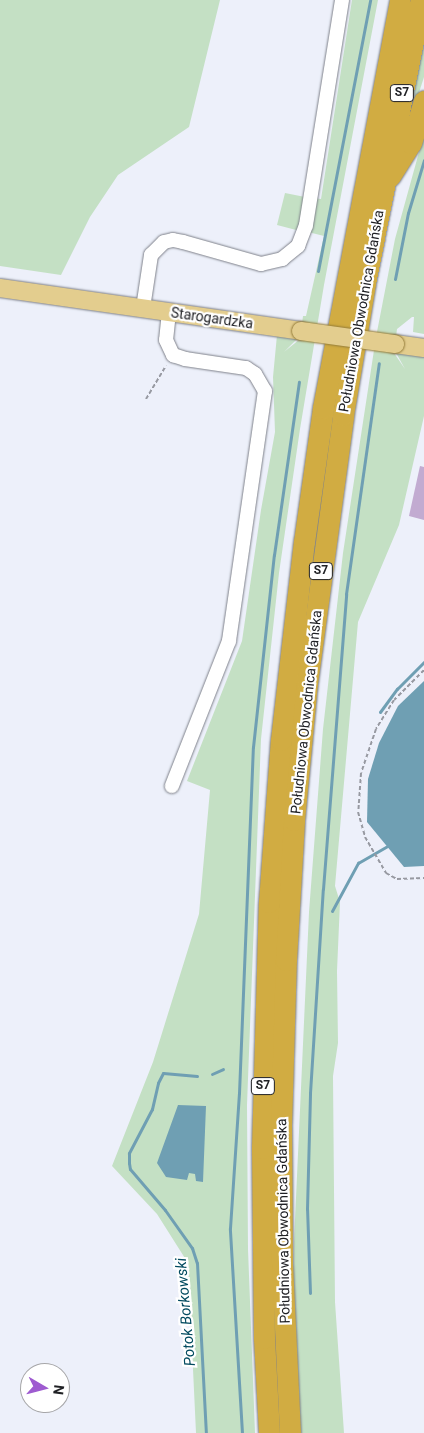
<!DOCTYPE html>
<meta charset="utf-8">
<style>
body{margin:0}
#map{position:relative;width:424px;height:1433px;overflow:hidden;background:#edf0fa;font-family:Roboto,sans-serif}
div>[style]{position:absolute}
.green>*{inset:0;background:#c4e0c4}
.water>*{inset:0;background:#6f9fb3}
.stream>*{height:3px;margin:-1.5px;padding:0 1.5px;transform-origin:1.5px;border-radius:1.5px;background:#6f9fb3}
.building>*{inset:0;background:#c2abd1}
.path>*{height:2px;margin-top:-1px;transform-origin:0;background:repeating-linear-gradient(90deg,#9799a1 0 4px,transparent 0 6.5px)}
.roads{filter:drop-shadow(0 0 1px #7e818a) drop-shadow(0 0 1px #7e818a)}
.minor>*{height:14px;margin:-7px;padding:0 7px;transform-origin:7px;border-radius:7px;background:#fff}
.major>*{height:18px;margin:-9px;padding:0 9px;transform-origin:9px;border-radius:9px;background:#e3cd8e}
.highway>*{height:21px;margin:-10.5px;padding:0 10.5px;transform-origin:10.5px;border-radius:10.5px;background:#d1ac42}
.bridges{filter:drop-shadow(0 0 1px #937b38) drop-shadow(0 0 1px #937b38)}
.major-bridge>*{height:18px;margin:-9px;padding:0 9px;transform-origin:9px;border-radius:9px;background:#e3cd8e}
span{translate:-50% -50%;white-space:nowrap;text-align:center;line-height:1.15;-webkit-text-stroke:4.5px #fff;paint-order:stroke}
.shield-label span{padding:1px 4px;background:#fff;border:1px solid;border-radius:4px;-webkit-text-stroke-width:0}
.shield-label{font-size:12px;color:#202125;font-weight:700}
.street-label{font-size:14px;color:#202125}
.water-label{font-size:15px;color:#024a5f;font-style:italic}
.north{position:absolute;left:20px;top:1363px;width:50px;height:50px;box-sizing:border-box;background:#fff;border:1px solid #a6a6a8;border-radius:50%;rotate:98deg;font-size:14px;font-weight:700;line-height:20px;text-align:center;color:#202125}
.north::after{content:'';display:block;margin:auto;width:18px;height:22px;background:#9e5bd0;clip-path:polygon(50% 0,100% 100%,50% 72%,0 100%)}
</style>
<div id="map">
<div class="green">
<i style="clip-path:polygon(0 0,220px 0,189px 127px,118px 175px,90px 217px,61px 275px,0 266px)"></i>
<i style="clip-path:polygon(352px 0,378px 0,324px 285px,300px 429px,279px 573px,261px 739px,247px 1105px,248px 1249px,255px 1433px,196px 1433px,188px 1263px,157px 1214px,112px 1166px,153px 1062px,199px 914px,210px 790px,187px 781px,242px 641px,261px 510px,275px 432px,273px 377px,277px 335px,298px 338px,284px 352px,300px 339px,303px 316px,306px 316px,324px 236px,308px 232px,313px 198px,321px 199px)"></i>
<i style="clip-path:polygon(424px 33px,424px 77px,405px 136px)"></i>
<i style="clip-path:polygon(424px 134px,424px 334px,413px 332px,414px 317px,412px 317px,397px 329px,394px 353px,405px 369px,395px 351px,424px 355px,424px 416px,399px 525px,358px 622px,335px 886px,340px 902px,337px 971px,338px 1043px,333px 1076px,335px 1302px,344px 1433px,299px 1433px,293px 1281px,294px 1242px,309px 912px,323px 729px,343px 553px,376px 337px,395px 239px)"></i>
<i style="clip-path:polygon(285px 193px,305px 197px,300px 231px,277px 225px)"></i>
</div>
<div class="water">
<i style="clip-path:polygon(424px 681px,424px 866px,404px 867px,367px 822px,368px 779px,379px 743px,398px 706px)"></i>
<i style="clip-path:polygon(178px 1105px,206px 1106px,203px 1182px,196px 1181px,195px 1174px,189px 1173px,187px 1180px,166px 1177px,157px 1163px)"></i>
</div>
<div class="stream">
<i style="left:318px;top:271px;width:276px;rotate:-79.1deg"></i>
<i style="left:395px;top:279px;width:67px;rotate:-78.9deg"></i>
<i style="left:408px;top:213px;width:55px;rotate:-73.2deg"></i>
<i style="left:380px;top:712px;width:29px;rotate:-54deg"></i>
<i style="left:397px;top:689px;width:38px;rotate:-45deg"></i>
<i style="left:332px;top:911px;width:55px;rotate:-61.6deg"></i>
<i style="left:358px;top:863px;width:34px;rotate:-30deg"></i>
<i style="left:212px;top:1074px;width:12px;rotate:-24deg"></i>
<i style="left:197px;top:1076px;width:34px;rotate:-175deg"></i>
<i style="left:163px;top:1073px;width:11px;rotate:117deg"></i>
<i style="left:158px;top:1083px;width:27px;rotate:103deg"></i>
<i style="left:152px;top:1109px;width:50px;rotate:117.6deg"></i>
<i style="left:129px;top:1153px;width:10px;rotate:90deg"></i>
<i style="left:129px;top:1163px;width:6px;rotate:81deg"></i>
<i style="left:130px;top:1169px;width:54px;rotate:49.5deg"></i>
<i style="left:165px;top:1210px;width:47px;rotate:54.6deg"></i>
<i style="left:192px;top:1248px;width:16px;rotate:72deg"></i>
<i style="left:197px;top:1263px;width:170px;rotate:87deg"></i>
<i style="left:310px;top:1293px;width:84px;rotate:-92deg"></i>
<i style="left:307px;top:1209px;width:116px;rotate:-88.5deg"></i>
<i style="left:310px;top:1093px;width:204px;rotate:-86.4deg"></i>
<i style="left:323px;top:889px;width:296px;rotate:-85.5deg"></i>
<i style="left:346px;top:594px;width:233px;rotate:-81.9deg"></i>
<i style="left:242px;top:1433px;width:205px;rotate:-93.4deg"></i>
<i style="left:230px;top:1228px;width:135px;rotate:-86.2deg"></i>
<i style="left:239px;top:1093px;width:346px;rotate:-87.7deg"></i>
<i style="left:253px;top:747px;width:193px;rotate:-83.8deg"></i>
<i style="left:274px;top:555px;width:175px;rotate:-81.8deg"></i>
</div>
<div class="building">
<i style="clip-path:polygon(420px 466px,424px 467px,424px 520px,409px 516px)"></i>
</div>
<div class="path">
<i style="left:146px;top:399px;width:39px;rotate:-59deg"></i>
<i style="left:424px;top:670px;width:42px;rotate:135deg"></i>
<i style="left:394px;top:700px;width:34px;rotate:122deg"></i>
<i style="left:376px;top:729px;width:46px;rotate:108.8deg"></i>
<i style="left:361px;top:773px;width:39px;rotate:94deg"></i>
<i style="left:358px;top:812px;width:26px;rotate:74deg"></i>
<i style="left:365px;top:837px;width:42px;rotate:59.7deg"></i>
<i style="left:386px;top:873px;width:13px;rotate:29deg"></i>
<i style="left:397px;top:879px;width:27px;rotate:-2deg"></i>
</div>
<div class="roads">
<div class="minor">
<i style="left:143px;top:308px;width:54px;rotate:-81.4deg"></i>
<i style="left:151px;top:255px;width:18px;rotate:-45deg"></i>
<i style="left:164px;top:242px;width:9px;rotate:-13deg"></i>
<i style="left:173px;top:240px;width:10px;rotate:11deg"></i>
<i style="left:183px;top:242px;width:81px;rotate:15.8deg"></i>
<i style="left:261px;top:264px;width:22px;rotate:-13deg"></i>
<i style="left:282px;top:259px;width:21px;rotate:-39deg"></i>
<i style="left:298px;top:246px;width:22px;rotate:-69deg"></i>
<i style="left:306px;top:225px;width:228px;rotate:-80.9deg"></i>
<i style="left:169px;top:312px;width:28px;rotate:96deg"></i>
<i style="left:166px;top:340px;width:17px;rotate:65deg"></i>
<i style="left:173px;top:355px;width:13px;rotate:18deg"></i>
<i style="left:185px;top:359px;width:62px;rotate:8.4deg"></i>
<i style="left:246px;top:368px;width:11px;rotate:34deg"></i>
<i style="left:255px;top:374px;width:20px;rotate:60deg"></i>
<i style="left:265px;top:391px;width:253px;rotate:98.2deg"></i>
<i style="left:229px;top:641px;width:156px;rotate:111.5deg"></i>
</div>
<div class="major">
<i style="left:0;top:288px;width:304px;rotate:8.1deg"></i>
<i style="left:395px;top:344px;width:29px;rotate:8deg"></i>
</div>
<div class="highway">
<i style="left:390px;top:176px;width:39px;rotate:-58deg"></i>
<i style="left:411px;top:143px;width:44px;rotate:-72.8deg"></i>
<i style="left:269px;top:1433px;width:95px;rotate:-93deg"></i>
<i style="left:264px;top:1338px;width:190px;rotate:-90.6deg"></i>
<i style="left:262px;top:1148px;width:246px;rotate:-88.4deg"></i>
<i style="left:269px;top:902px;width:162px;rotate:-85.8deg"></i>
<i style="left:281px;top:740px;width:199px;rotate:-83.4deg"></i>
<i style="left:304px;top:542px;width:135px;rotate:-81.9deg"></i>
<i style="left:323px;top:408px;width:415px;rotate:-79.3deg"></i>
<i style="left:290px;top:1433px;width:170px;rotate:-92.7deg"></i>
<i style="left:282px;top:1263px;width:137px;rotate:-90.4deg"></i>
<i style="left:281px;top:1126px;width:166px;rotate:-88.3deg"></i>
<i style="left:286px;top:960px;width:140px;rotate:-86.7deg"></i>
<i style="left:294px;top:820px;width:138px;rotate:-84.6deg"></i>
<i style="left:307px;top:683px;width:270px;rotate:-82.3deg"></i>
<i style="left:343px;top:415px;width:134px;rotate:-80.5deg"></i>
<i style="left:365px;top:283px;width:288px;rotate:-78.8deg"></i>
</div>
</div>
<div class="bridges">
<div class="major-bridge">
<i style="left:301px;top:331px;width:95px;rotate:7.9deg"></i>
</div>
</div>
<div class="shield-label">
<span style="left:402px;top:93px">S7</span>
<span style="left:321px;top:571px">S7</span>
<span style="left:263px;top:1086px">S7</span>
</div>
<div class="street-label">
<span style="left:361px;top:311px;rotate:-80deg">Południowa Obwodnica Gdańska</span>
<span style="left:212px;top:318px;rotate:8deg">Starogardzka</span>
<span style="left:306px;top:712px;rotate:-84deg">Południowa Obwodnica Gdańska</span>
<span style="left:283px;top:1221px;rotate:-91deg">Południowa Obwodnica Gdańska</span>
</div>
<div class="water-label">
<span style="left:186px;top:1312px;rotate:-95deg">Potok Borkowski</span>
</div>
<div class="north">N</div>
</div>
